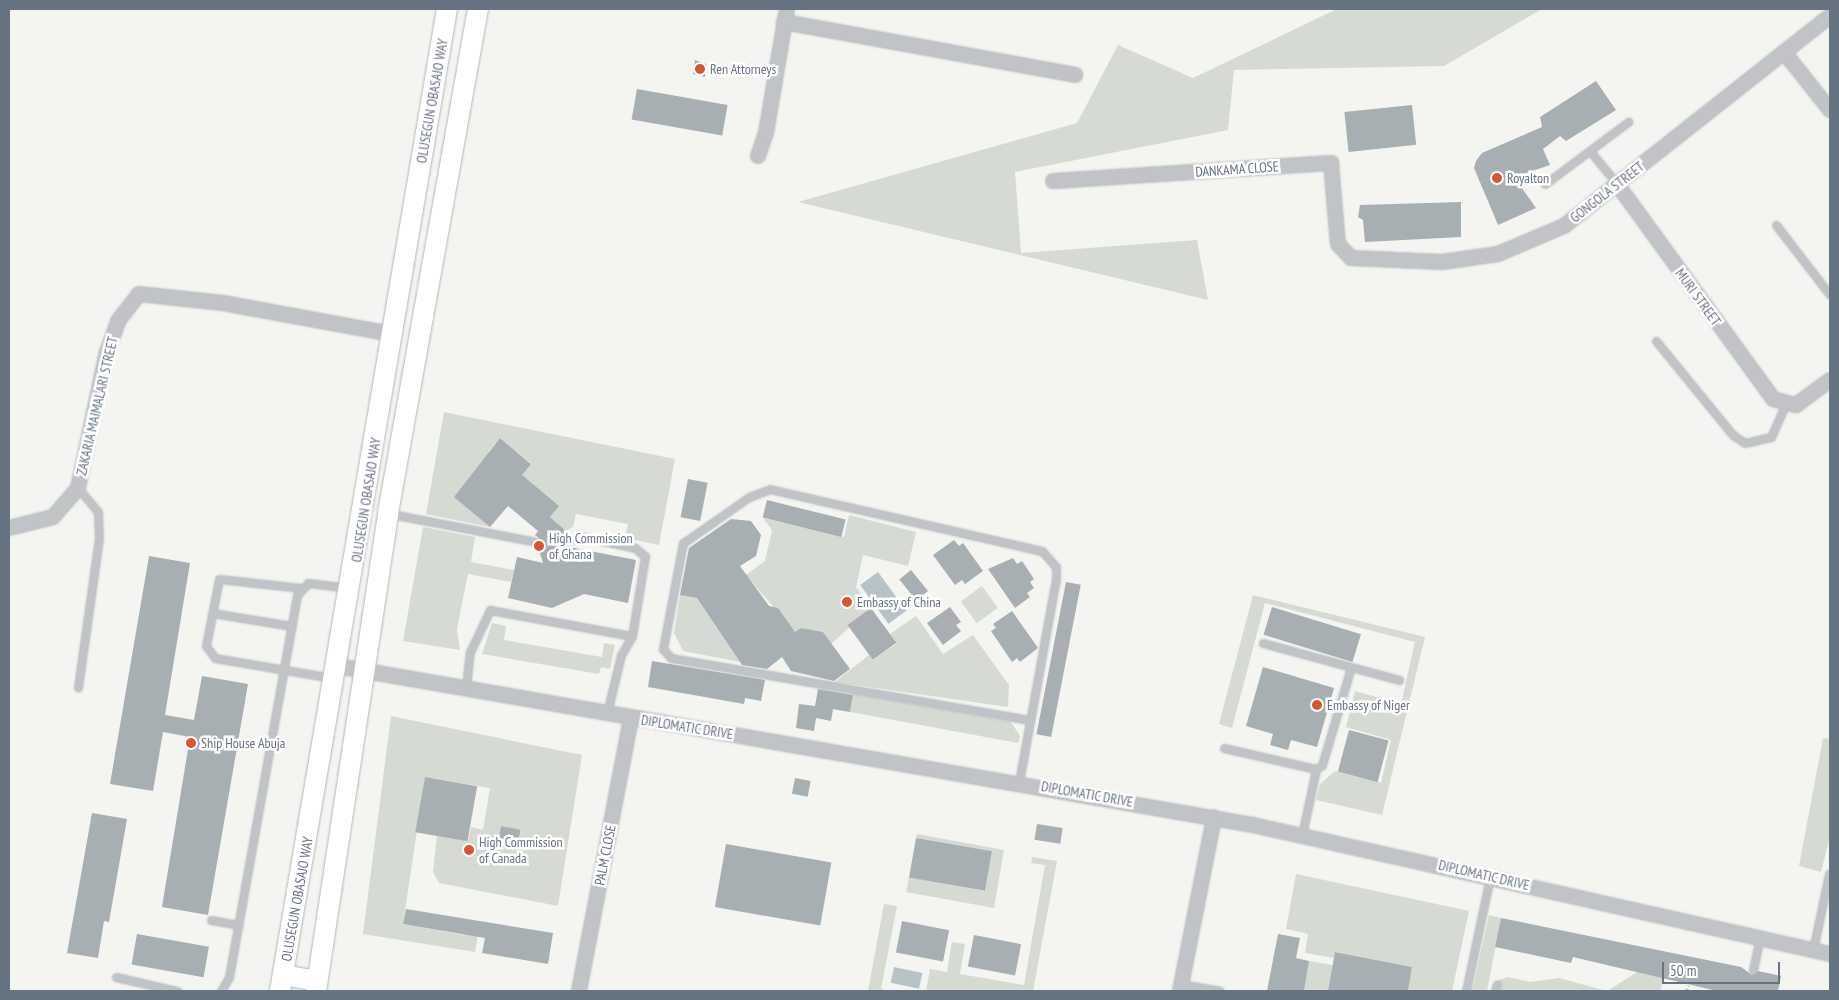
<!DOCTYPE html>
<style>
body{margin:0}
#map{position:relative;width:1839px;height:1000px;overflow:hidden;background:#f4f4f1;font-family:"PT Sans Narrow",sans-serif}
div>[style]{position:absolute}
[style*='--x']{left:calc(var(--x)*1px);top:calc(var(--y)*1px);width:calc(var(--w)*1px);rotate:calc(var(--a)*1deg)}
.green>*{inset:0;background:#d5dbd2;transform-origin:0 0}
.water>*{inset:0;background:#b7c3c7;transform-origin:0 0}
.building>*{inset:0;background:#a7afb3;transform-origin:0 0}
.path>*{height:2.5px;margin-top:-1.25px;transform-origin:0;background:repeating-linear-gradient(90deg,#babcbe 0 2.5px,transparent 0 5px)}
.roads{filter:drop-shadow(0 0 1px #b3b7bb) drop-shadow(0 0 1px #b3b7bb)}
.service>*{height:7px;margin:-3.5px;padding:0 3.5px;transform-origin:3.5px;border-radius:3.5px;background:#c0c4c7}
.minor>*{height:14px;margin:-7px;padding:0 7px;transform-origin:7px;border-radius:7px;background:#c0c4c7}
.secondary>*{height:20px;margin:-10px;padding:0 10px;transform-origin:10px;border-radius:10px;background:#fff}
.dots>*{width:14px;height:14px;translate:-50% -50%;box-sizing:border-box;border:2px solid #fff;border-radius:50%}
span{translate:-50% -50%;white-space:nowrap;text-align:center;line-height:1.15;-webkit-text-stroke:5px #fff;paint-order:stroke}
.poi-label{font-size:14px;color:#657480}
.left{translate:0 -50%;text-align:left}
.street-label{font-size:14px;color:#657480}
.frame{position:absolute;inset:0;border:10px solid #657480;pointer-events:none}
.scale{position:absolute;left:1662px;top:962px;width:118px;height:22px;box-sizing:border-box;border:2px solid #657480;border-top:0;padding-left:6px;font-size:15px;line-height:18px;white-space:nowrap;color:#657480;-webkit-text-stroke:4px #fff;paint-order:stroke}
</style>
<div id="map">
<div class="green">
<i style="clip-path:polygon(1337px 9px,1542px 9px,1444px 66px,1234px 70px,1228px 130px,1015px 172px,1021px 253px,1197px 240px,1208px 300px,798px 202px,1077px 123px,1118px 45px,1193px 78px)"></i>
<i style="clip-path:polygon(evenodd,444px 412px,675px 459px,659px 545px,625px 538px,628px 524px,576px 514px,573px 527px,566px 531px,550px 517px,558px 506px,455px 497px,490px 527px,426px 514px,444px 412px,500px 438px,531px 463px,519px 478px,488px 452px,500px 438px)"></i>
<i style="clip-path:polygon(849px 515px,916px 532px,908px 566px,863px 555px,856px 587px,871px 608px,831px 644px,823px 632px,801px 628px,795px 632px,746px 575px,765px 561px,772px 530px,763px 518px,844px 537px)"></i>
<i style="clip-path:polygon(423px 527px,475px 537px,471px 562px,514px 570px,511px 582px,468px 574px,457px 629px,460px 650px,403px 641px)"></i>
<i style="left:982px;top:586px;width:27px;height:26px;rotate:54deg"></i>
<i style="clip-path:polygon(680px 595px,697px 598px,740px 662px,683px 651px,674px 633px)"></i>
<i style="clip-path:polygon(1253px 595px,1425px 637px,1382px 815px,1316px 800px,1320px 784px,1335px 771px,1381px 783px,1391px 740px,1346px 727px,1355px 691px,1401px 704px,1415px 642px,1265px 603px,1232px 728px,1219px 724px)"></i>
<i style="clip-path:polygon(916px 616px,943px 654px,973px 635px,1009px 685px,1008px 707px,835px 682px,869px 655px,873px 660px,896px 644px,890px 634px)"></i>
<i style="clip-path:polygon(492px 623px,506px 626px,504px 640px,602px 657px,604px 643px,615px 645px,610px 669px,601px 667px,599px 674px,482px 654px)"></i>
<i style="clip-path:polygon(853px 694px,1011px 722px,1020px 736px,1018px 743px,850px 712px)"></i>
<i style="clip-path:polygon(evenodd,391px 716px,582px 755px,558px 906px,439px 883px,433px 872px,437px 836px,468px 841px,471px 827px,483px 830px,490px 788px,425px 777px,403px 924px,464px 935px,480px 922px,475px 952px,363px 934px,391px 716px,501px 826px,521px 830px,517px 849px,498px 846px,501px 826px)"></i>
<i style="clip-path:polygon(1823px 738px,1830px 739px,1830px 836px,1821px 872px,1799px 866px)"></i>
<i style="clip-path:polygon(917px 834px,1004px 850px,994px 908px,906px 892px,909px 877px,984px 891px,991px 852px,916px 838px)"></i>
<i style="clip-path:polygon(1032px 857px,1057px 861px,1033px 991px,926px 991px,930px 969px,947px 972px,952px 942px,965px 944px,960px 974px,1024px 985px,1045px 865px,1031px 863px)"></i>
<i style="clip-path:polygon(1296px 874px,1469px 911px,1452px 991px,1408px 991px,1412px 967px,1336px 952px,1334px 958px,1305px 953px,1308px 934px,1286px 929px)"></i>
<i style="clip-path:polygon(884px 904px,897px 906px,881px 989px,891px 991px,868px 991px)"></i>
<i style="clip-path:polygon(1489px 915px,1501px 918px,1487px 991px,1472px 991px)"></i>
<i style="clip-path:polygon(1309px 961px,1333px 965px,1328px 991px,1304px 991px)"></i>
<i style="clip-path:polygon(1639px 971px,1664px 977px,1660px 991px,1497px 991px,1499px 980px,1508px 977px,1530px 982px,1559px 978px,1607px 991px)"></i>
</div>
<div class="water">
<i style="left:878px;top:572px;width:48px;height:22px;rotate:54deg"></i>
<i style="left:894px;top:967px;width:29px;height:16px;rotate:12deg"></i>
</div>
<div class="building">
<i style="clip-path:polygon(695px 60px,706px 64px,705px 77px,693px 74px)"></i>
<i style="clip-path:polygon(1596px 81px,1616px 110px,1566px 141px,1560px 136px,1543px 149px,1550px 165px,1514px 177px,1536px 208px,1498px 225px,1474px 168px,1476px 161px,1482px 153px,1542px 127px,1540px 117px)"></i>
<i style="left:637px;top:89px;width:92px;height:31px;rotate:10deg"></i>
<i style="left:1412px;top:105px;width:40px;height:68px;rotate:84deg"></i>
<i style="clip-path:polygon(1461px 202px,1461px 237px,1365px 242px,1363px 220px,1358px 217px,1360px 205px)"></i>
<i style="clip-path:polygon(500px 438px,531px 464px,522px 475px,559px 506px,550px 517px,566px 531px,554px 543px,556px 550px,569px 547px,636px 560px,628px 603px,584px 594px,552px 608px,508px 598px,517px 557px,543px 563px,538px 547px,542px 541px,535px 535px,538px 531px,508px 506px,490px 527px,454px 497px)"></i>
<i style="left:688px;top:479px;width:20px;height:39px;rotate:11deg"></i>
<i style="left:767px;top:500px;width:81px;height:18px;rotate:14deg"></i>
<i style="clip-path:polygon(731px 519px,751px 521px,761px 535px,756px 556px,740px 566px,769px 606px,778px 608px,795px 632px,801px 628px,823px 632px,850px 669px,834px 681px,791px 671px,782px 657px,767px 669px,742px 665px,697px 598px,680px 595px,689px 548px)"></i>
<i style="clip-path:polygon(954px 540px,959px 546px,963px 543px,983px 571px,965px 584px,962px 580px,955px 585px,933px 555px)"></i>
<i style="clip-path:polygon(149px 556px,190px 563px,165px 715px,194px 720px,202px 676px,248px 684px,208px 915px,162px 907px,190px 737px,163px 732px,153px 791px,110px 784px)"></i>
<i style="clip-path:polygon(1013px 558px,1017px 564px,1022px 561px,1034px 579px,1030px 582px,1034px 588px,1027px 593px,1030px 597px,1015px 608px,988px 569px)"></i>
<i style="left:911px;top:570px;width:27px;height:15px;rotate:51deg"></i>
<i style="left:1066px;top:582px;width:15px;height:155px;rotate:11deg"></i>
<i style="clip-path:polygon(950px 607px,961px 622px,956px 625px,961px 631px,943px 645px,927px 623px)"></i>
<i style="left:1272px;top:607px;width:93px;height:29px;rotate:17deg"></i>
<i style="left:871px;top:608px;width:43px;height:29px;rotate:54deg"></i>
<i style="clip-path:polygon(1012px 611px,1038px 648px,1020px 662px,1017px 658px,1012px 662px,991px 631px,996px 628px,993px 624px)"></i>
<i style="clip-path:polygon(652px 661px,765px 680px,761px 701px,745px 698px,744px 704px,648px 687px)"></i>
<i style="clip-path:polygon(1263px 667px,1334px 688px,1317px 747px,1291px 740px,1288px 750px,1270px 745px,1273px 734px,1246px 726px)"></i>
<i style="clip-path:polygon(818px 689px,853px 695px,850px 712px,833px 709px,831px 721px,816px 718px,814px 731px,796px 728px,799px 704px,815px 706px)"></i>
<i style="left:1349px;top:730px;width:41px;height:43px;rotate:15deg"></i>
<i style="left:425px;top:777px;width:53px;height:56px;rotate:10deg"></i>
<i style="left:795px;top:778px;width:16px;height:16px;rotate:11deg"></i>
<i style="clip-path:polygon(92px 813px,127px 819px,109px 922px,104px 921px,98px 958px,67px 953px)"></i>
<i style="left:1037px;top:824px;width:26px;height:16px;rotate:9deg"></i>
<i style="left:501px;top:826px;width:20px;height:20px;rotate:11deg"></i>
<i style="left:916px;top:838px;width:77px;height:40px;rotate:10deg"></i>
<i style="left:726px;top:844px;width:107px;height:64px;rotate:10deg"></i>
<i style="clip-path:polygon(406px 909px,553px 933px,548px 964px,482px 953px,485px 938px,403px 924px)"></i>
<i style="clip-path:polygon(1501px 918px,1741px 967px,1752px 975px,1758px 971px,1781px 976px,1778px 991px,1717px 991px,1573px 957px,1571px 963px,1495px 947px)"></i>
<i style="left:902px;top:921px;width:48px;height:32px;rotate:11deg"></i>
<i style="left:137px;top:934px;width:73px;height:31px;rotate:10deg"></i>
<i style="clip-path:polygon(1278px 934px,1300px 938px,1296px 958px,1309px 961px,1304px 991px,1267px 991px)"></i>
<i style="left:974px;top:935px;width:48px;height:32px;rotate:11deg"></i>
<i style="clip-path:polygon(1335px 952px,1412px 967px,1408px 991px,1328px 991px)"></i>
</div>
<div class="path">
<i style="--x:1686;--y:991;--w:6;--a:-72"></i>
</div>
<div class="roads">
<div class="service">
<i style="--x:1590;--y:151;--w:43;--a:50.7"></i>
<i style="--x:1545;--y:184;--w:104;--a:-36.8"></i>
<i style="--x:1776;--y:225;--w:88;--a:52.4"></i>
<i style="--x:1656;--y:341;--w:122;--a:50.7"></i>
<i style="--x:1733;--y:435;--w:14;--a:34"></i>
<i style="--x:1745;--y:443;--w:27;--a:-13"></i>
<i style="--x:1771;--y:437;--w:35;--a:-66"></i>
<i style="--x:78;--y:488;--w:31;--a:50"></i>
<i style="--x:98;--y:512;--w:26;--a:88"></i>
<i style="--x:99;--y:538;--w:151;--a:98"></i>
<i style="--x:391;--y:514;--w:149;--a:10.9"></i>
<i style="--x:559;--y:546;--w:23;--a:-25"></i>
<i style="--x:580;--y:536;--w:56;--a:12.3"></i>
<i style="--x:635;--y:548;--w:13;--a:39"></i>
<i style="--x:645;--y:556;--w:81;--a:99.2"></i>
<i style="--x:632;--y:636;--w:22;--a:120"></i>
<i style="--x:621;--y:655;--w:60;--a:103.6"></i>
<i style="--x:301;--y:588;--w:82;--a:-173.7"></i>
<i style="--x:219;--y:579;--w:68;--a:101"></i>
<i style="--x:206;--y:646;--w:15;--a:53"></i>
<i style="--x:215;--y:658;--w:119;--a:9.7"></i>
<i style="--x:212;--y:613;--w:81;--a:9.2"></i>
<i style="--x:1263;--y:643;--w:141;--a:15.2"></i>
<i style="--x:466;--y:688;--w:36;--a:-84"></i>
<i style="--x:470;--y:652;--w:47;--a:-64.5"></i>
<i style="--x:490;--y:610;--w:144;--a:10.4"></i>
<i style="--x:1224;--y:748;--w:94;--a:12.9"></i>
<i style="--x:1316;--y:769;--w:7;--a:-34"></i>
<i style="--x:1322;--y:765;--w:102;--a:-73.5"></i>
<i style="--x:1019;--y:782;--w:206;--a:-79.7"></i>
<i style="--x:1056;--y:579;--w:12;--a:-90"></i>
<i style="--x:1056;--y:567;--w:21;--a:-131"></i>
<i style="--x:1042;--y:551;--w:279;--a:-167.2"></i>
<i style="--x:770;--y:489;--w:22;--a:159"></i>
<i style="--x:749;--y:497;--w:80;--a:145.1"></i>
<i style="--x:683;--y:543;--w:108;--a:100.7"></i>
<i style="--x:663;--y:649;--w:12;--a:48"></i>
<i style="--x:671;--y:658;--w:364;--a:9.8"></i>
<i style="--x:1302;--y:835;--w:67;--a:-78"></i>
<i style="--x:211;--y:920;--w:28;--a:10"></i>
<i style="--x:1813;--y:950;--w:78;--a:-78.1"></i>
<i style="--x:1753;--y:970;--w:33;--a:-78"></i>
<i style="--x:116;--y:977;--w:63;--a:12.9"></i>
<i style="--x:1181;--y:984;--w:39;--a:10"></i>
<i style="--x:221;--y:991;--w:16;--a:-60"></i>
<i style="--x:229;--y:977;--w:388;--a:-79.9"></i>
<i style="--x:297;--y:595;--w:16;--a:-47"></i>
<i style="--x:308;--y:583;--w:38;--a:7"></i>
<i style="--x:1466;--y:991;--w:116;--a:-78.1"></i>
<i style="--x:1495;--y:991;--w:7;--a:-74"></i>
</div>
<div class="minor">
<i style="--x:784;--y:22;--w:296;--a:10.3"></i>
<i style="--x:1784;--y:52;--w:74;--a:51.6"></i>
<i style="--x:758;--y:156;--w:24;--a:-71"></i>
<i style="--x:766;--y:133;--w:126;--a:-80.4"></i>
<i style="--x:1053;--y:181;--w:279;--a:-3.7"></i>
<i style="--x:1331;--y:163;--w:81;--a:85.1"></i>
<i style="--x:1338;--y:244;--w:19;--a:47"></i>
<i style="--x:1351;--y:258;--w:91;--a:2.5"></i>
<i style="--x:1442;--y:262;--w:57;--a:-8.1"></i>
<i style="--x:1498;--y:254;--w:72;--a:-23"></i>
<i style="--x:1564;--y:226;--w:339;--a:-38.3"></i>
<i style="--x:1617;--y:184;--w:266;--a:54"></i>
<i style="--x:1773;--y:399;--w:24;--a:15"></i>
<i style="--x:1796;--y:405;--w:42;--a:-36.3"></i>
<i style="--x:9;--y:528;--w:45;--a:-14"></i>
<i style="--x:53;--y:517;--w:38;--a:-49"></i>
<i style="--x:78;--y:488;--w:139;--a:-78"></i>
<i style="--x:107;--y:352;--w:33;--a:-70"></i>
<i style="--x:118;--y:321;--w:34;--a:-52"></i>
<i style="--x:139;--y:294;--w:84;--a:6.1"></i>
<i style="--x:223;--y:303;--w:172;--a:10.4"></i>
<i style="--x:337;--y:666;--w:930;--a:9.85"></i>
<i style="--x:1253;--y:825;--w:591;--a:12.6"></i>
<i style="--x:579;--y:991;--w:278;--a:-79.2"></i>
<i style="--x:1180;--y:991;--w:177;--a:-78.9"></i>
</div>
<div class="secondary">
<i style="--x:283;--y:975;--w:35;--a:10"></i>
<i style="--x:280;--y:991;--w:996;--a:-80.35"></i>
<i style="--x:316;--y:991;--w:483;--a:-81.4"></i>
<i style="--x:388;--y:513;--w:512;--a:-79.88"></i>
</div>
</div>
<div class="dots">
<i style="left:700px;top:69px;background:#d9552c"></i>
<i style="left:1497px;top:178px;background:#d9552c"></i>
<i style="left:539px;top:546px;background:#d9552c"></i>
<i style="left:847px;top:602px;background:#d9552c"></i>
<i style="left:1317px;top:705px;background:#d9552c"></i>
<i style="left:191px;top:743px;background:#d9552c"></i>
<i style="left:469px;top:850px;background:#d9552c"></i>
</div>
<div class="poi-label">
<span class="left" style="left:710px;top:69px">Ren Attorneys</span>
<span class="left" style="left:1507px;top:178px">Royalton</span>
<span class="left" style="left:549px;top:546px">High Commission<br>of Ghana</span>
<span class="left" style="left:857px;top:602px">Embassy of China</span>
<span class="left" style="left:1327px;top:705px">Embassy of Niger</span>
<span class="left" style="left:201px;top:743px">Ship House Abuja</span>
<span class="left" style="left:479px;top:850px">High Commission<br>of Canada</span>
</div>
<div class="street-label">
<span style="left:432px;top:101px;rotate:-80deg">OLUSEGUN OBASAJO WAY</span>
<span style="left:1237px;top:169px;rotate:-4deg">DANKAMA CLOSE</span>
<span style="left:1607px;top:192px;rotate:-38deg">GONGOLA STREET</span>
<span style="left:1698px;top:297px;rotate:54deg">MURI STREET</span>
<span style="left:97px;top:406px;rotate:-77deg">ZAKARIA MAIMALARI STREET</span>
<span style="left:366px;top:500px;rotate:-81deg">OLUSEGUN OBASAJO WAY</span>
<span style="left:687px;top:727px;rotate:9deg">DIPLOMATIC DRIVE</span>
<span style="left:1087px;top:794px;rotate:10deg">DIPLOMATIC DRIVE</span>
<span style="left:605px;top:855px;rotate:-79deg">PALM CLOSE</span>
<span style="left:1484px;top:875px;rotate:13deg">DIPLOMATIC DRIVE</span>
<span style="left:297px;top:899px;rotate:-80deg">OLUSEGUN OBASAJO WAY</span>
</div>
<div class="frame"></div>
<div class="scale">50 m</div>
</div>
